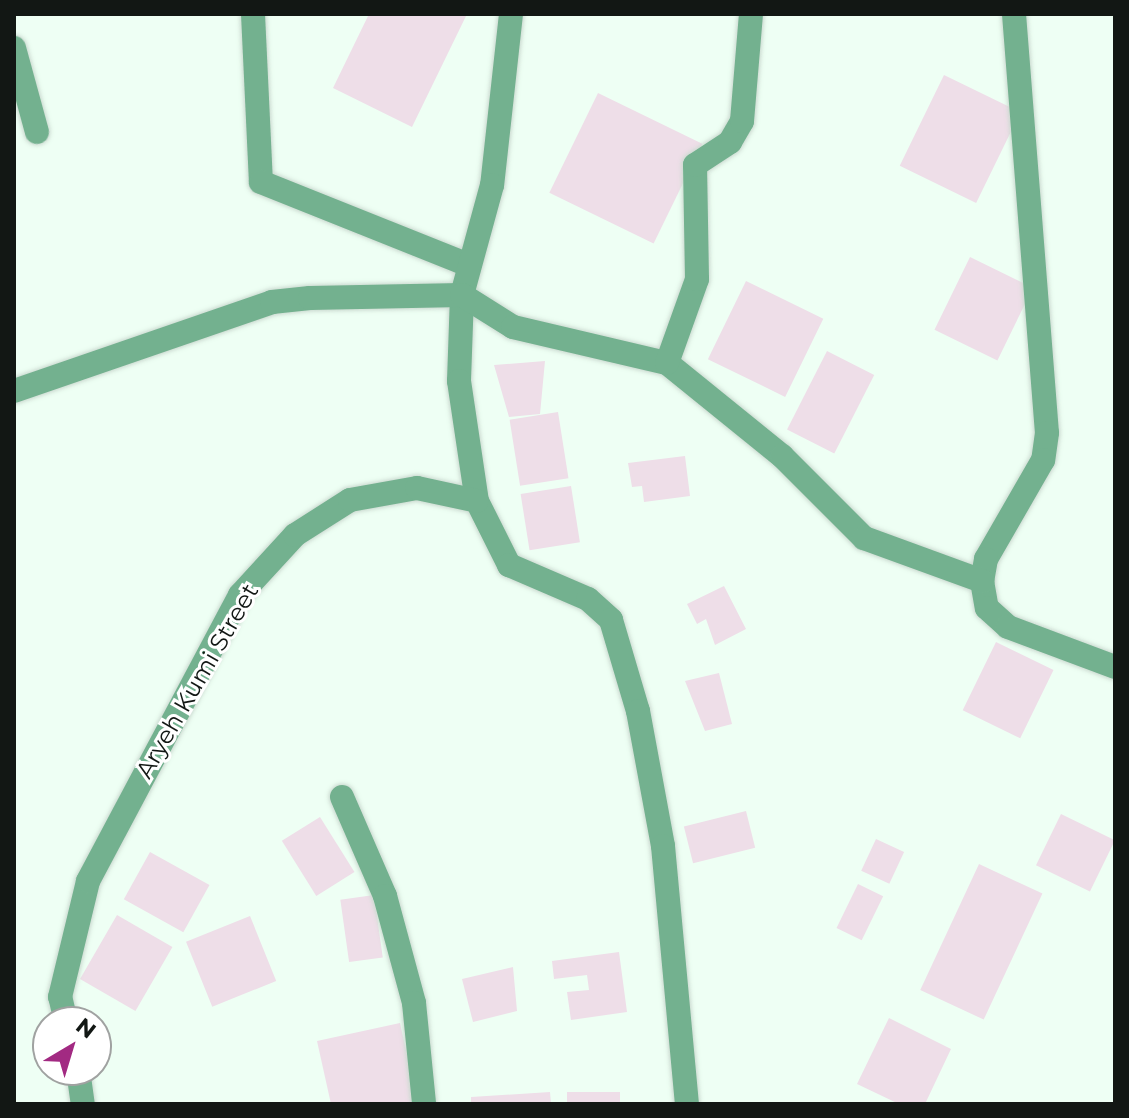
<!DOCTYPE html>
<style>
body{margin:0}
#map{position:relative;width:1129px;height:1118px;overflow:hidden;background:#eefff4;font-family:Montserrat,sans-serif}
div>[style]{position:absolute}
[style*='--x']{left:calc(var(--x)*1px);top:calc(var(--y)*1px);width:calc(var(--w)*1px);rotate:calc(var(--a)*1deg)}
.building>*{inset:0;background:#eedee8;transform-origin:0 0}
.roads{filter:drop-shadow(0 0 2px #cbdad0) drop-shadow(0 0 2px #cbdad0)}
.minor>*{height:24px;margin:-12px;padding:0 12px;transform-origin:12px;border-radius:12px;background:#73b18f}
span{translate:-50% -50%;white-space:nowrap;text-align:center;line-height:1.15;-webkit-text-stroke:6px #fff;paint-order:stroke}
.street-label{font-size:24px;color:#121714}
.frame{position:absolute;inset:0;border:16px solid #121714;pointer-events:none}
.north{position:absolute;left:32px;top:1006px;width:80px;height:80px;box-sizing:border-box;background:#fff;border:2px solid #a0a2a1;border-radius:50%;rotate:38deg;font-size:22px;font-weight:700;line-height:32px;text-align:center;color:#121714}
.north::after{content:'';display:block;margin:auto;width:28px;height:36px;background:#a22a82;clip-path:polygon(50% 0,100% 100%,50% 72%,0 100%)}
</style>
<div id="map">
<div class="building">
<i style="clip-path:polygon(369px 14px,467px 14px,412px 127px,333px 88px)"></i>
<i style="left:944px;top:75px;width:85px;height:101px;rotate:26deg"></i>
<i style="left:598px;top:93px;width:116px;height:111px;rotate:26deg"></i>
<i style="left:970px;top:257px;width:70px;height:81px;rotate:26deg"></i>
<i style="left:746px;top:281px;width:86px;height:87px;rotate:26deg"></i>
<i style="left:827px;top:351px;width:53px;height:88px;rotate:27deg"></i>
<i style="clip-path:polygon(545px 361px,540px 414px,509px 417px,494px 365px)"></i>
<i style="left:558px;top:412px;width:67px;height:49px;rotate:81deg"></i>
<i style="clip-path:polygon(685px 456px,690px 496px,644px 502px,642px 486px,632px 487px,628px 463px)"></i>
<i style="left:571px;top:486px;width:57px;height:51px;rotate:81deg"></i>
<i style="clip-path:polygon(724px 586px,746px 629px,715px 645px,706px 619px,697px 624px,687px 604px)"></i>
<i style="left:996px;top:642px;width:64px;height:76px;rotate:26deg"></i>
<i style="clip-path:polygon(719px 673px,732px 724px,705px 731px,685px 681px)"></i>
<i style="left:746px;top:811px;width:38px;height:64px;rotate:76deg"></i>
<i style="left:1061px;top:814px;width:60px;height:57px;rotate:26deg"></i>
<i style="left:320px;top:817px;width:65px;height:45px;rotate:58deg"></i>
<i style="left:876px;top:839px;width:31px;height:35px;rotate:25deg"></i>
<i style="left:150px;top:852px;width:68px;height:54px;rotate:29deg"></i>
<i style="left:979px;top:864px;width:70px;height:139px;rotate:25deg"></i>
<i style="left:858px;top:884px;width:28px;height:49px;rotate:26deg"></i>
<i style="left:374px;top:895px;width:63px;height:34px;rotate:82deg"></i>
<i style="left:117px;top:915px;width:64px;height:74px;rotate:30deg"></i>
<i style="left:250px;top:916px;width:70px;height:69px;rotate:68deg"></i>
<i style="clip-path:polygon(619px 952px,627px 1012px,571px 1020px,567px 992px,589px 990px,587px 975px,554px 979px,552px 961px)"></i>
<i style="clip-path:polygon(513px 967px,517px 1011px,473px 1022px,462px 979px)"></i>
<i style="clip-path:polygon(889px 1018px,951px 1049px,925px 1104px,899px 1104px,857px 1084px)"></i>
<i style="clip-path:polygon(400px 1023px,418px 1104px,331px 1104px,317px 1041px)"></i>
<i style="clip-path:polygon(550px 1092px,551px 1104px,471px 1104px,471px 1097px)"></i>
<i style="left:567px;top:1092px;width:53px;height:12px"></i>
</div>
<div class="roads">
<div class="minor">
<i style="--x:253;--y:14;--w:168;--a:87.3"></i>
<i style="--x:261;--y:182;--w:224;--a:21.8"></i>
<i style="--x:511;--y:14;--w:172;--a:96.3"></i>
<i style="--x:492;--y:185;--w:114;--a:105.3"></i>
<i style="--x:462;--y:295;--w:86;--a:92"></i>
<i style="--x:459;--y:381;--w:121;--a:81.5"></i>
<i style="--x:477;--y:501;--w:72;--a:63.4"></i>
<i style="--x:509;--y:565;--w:86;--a:23.3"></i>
<i style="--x:588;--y:599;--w:31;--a:42"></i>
<i style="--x:611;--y:620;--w:95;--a:73.5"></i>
<i style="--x:638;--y:711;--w:137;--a:79.5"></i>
<i style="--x:663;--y:846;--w:259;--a:84.7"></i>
<i style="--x:1014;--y:14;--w:420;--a:85.5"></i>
<i style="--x:1047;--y:433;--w:27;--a:98"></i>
<i style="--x:1043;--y:460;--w:114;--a:119.9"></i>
<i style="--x:986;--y:559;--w:22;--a:100"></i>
<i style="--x:982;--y:581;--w:27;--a:80"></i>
<i style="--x:987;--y:608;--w:28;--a:42"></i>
<i style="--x:1008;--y:627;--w:114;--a:20.5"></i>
<i style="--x:14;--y:48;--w:87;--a:74.7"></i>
<i style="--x:667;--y:363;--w:148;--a:39"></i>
<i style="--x:782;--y:456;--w:116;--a:45"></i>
<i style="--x:864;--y:538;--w:126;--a:20"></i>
<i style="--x:14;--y:391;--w:273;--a:-19"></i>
<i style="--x:272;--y:302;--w:38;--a:-6"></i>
<i style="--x:310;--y:298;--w:152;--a:-1.1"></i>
<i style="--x:462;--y:295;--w:60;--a:32.1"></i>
<i style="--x:513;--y:327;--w:158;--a:13.2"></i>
<i style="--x:667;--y:363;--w:89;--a:-70.3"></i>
<i style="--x:697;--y:279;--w:114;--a:-91"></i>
<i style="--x:695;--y:165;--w:42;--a:-33.3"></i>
<i style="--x:730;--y:142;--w:24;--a:-60"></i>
<i style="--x:742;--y:121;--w:107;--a:-85.2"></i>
<i style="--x:342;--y:797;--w:108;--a:66.5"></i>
<i style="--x:385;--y:896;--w:111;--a:74.8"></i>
<i style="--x:414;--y:1003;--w:101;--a:84.3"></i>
<i style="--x:66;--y:1022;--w:26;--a:-103"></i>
<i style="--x:60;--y:997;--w:119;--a:-76.4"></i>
<i style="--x:88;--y:881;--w:324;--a:-62"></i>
<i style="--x:240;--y:595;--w:81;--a:-47.5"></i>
<i style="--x:295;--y:535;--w:65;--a:-32.5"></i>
<i style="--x:350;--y:500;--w:68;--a:-10.2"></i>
<i style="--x:417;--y:488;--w:61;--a:12.2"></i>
<i style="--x:78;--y:1070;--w:34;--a:82"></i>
</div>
</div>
<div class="street-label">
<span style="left:197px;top:681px;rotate:-60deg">Aryeh Kumi Street</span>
</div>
<div class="frame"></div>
<div class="north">N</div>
</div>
